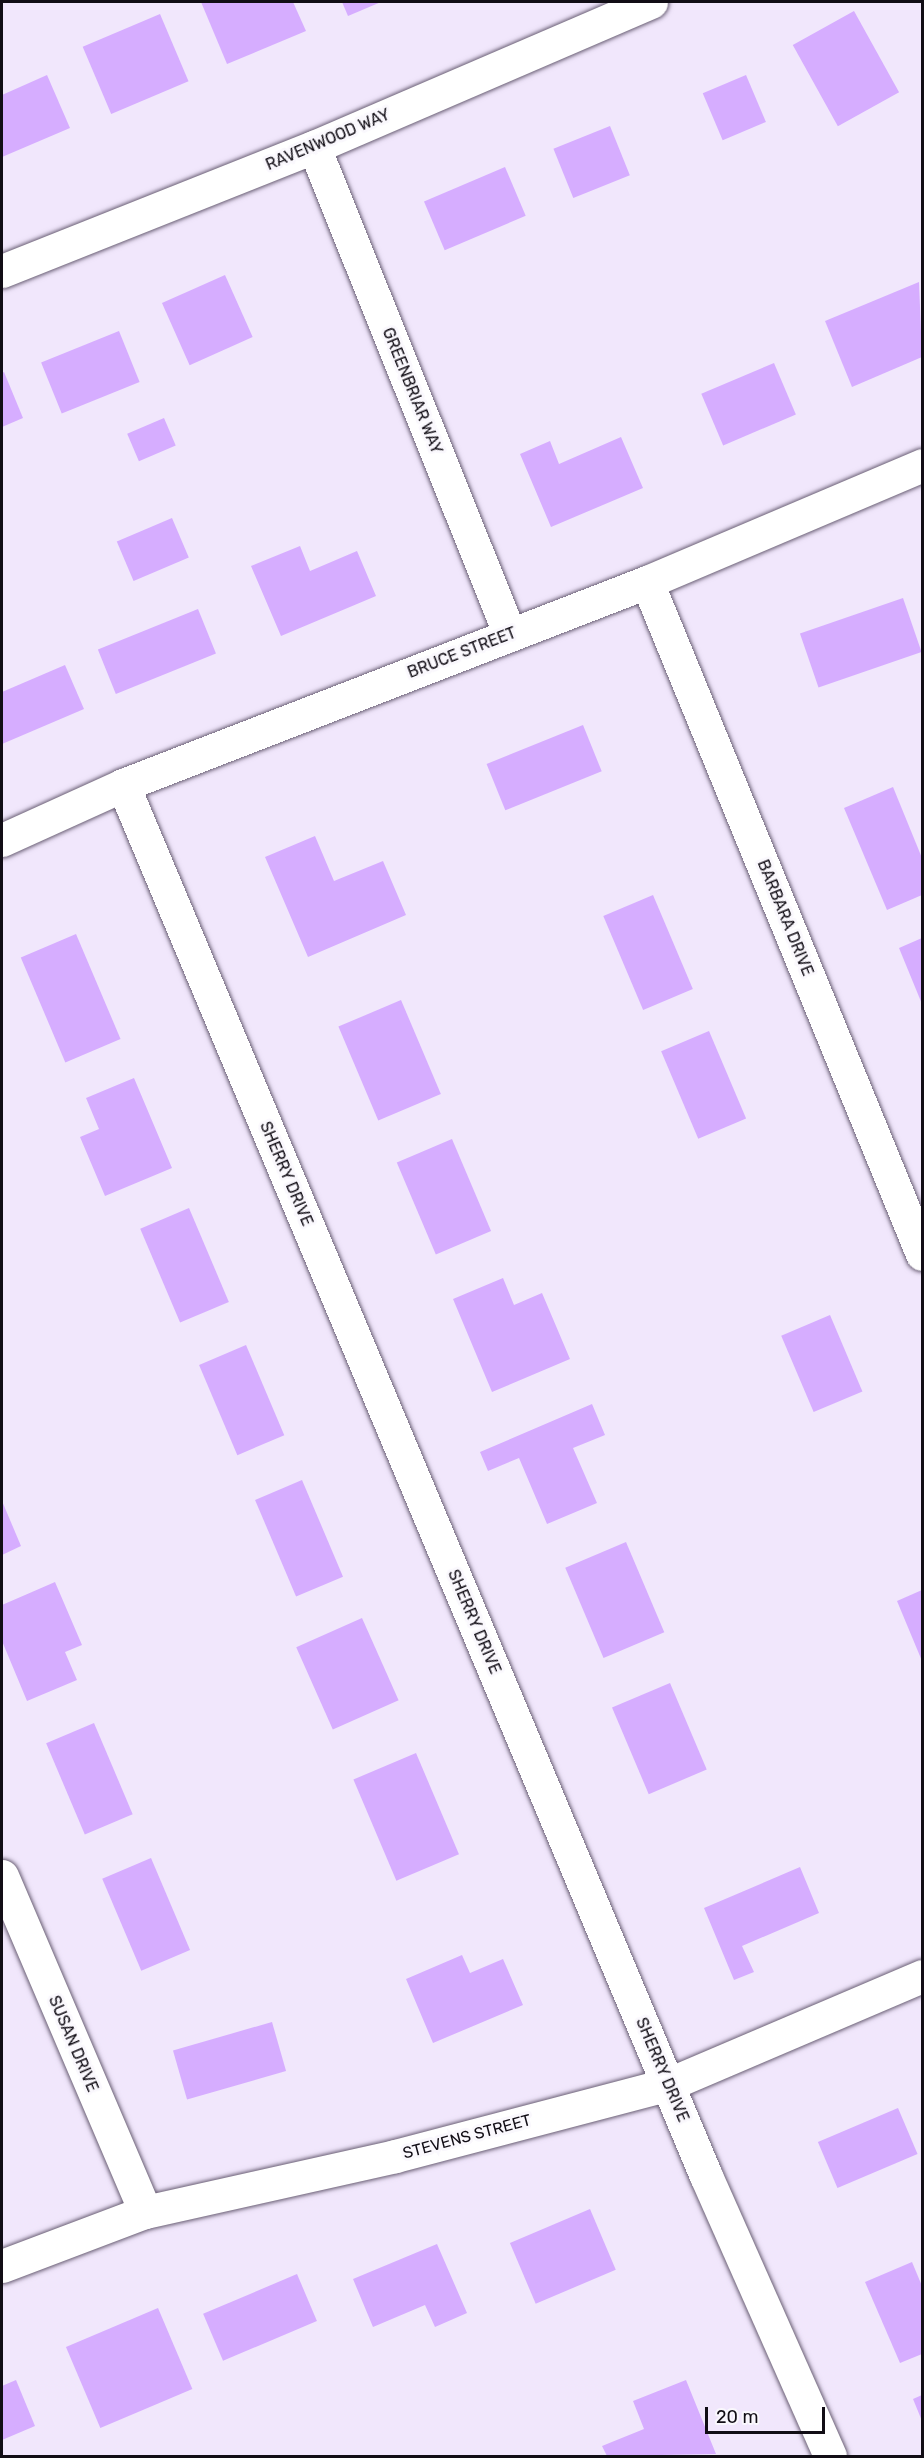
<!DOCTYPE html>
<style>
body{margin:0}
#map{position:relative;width:924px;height:2458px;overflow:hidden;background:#f1e7fc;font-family:Rubik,sans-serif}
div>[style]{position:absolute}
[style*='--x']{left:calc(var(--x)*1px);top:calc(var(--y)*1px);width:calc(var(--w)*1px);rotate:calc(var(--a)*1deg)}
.building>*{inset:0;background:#d6adff;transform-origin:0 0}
.roads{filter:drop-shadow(0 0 2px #6a5f75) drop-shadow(0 0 2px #6a5f75)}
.minor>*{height:33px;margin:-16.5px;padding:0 16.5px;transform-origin:16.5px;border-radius:16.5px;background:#fff}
span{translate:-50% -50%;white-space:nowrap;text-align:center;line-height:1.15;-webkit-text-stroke:6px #faf8fd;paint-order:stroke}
.street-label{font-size:16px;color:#110d15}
.frame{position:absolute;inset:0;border:3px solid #110d15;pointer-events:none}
.scale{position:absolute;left:705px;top:2407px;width:120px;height:27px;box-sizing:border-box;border:3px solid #110d15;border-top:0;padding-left:8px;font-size:18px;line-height:21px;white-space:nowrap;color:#110d15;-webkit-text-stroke:4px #faf8fd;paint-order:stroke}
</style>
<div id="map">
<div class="building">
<i style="clip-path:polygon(201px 2px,293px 2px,306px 31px,227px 64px)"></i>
<i style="clip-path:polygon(342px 2px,381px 2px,348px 16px)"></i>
<i style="left:854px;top:11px;width:93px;height:70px;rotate:61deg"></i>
<i style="left:160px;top:14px;width:73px;height:84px;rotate:67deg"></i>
<i style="clip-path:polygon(47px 75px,70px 128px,2px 157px,2px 95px)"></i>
<i style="left:746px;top:75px;width:51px;height:47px;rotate:67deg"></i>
<i style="left:610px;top:126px;width:53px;height:61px;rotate:68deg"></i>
<i style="left:505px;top:167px;width:53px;height:88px;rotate:67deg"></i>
<i style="left:225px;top:275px;width:68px;height:69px;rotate:66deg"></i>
<i style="clip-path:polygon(919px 282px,922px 357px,852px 387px,825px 321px)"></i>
<i style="left:119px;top:331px;width:55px;height:84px;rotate:68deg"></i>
<i style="left:774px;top:363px;width:56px;height:79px;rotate:67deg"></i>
<i style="clip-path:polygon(4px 372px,23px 418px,2px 427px,2px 373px)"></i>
<i style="left:164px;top:418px;width:30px;height:40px;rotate:67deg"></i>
<i style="clip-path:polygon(621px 437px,643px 488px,551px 527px,520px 454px,550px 441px,559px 464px)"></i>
<i style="left:172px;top:518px;width:43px;height:60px;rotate:67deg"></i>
<i style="clip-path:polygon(300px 546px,310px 571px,357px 551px,376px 596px,281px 636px,251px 566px)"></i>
<i style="left:903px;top:598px;width:57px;height:109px;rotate:71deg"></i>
<i style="left:198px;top:609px;width:48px;height:108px;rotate:68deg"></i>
<i style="clip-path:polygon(65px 665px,84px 709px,2px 744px,2px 692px)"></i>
<i style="left:583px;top:725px;width:50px;height:104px;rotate:68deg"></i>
<i style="clip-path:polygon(893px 787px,922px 858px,922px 895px,887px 910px,844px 808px)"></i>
<i style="clip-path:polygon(315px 836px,334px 881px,383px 861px,406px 915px,308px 957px,265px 857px)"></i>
<i style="left:653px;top:895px;width:102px;height:54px;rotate:67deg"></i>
<i style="left:76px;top:934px;width:114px;height:60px;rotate:67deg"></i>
<i style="clip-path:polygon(922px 938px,922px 1004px,899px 948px)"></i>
<i style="left:401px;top:1000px;width:102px;height:68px;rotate:67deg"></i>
<i style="left:709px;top:1031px;width:95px;height:52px;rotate:67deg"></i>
<i style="clip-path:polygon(134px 1078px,172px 1168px,105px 1196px,80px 1137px,99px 1129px,86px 1098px)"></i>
<i style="left:452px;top:1139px;width:100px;height:60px;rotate:67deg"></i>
<i style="left:189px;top:1208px;width:102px;height:53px;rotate:67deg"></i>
<i style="clip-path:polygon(503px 1278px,514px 1305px,542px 1293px,570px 1359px,492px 1392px,453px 1299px)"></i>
<i style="left:830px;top:1315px;width:83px;height:53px;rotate:67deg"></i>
<i style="left:246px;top:1345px;width:98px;height:51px;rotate:67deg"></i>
<i style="clip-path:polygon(592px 1404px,605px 1435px,573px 1448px,597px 1503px,547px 1524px,519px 1458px,488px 1471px,480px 1452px)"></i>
<i style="left:302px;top:1480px;width:105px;height:51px;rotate:67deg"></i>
<i style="clip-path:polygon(2px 1501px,21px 1546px,2px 1555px)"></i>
<i style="left:626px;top:1542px;width:98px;height:66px;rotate:67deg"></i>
<i style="clip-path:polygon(55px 1582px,82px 1645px,65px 1652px,77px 1680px,27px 1701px,2px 1641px,2px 1605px)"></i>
<i style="clip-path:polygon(922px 1590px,922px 1661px,897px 1601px)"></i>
<i style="left:362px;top:1618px;width:90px;height:72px;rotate:66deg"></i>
<i style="left:670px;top:1683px;width:94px;height:63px;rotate:67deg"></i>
<i style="left:94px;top:1723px;width:99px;height:52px;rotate:67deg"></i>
<i style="left:416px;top:1753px;width:110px;height:68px;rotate:67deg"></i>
<i style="left:151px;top:1858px;width:100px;height:53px;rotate:67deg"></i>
<i style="clip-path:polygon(800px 1867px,819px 1913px,742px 1946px,754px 1972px,734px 1980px,704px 1908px)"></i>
<i style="clip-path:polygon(462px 1955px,470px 1973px,503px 1959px,523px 2005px,433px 2043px,406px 1979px)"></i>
<i style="left:272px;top:2022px;width:51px;height:103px;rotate:74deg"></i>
<i style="left:898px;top:2108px;width:50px;height:87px;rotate:67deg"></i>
<i style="left:590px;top:2209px;width:66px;height:87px;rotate:67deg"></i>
<i style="clip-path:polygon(437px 2244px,467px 2313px,435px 2327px,425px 2305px,373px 2327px,353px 2279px)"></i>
<i style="clip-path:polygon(912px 2262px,922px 2286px,922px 2354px,900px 2363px,865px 2282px)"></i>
<i style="left:297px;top:2274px;width:51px;height:102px;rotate:67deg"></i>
<i style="left:158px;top:2308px;width:88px;height:100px;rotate:67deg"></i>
<i style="clip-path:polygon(16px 2380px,35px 2426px,2px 2440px,2px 2386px)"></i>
<i style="clip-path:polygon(686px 2380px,716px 2454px,607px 2456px,602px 2446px,644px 2429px,633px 2401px)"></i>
<i style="clip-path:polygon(922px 2395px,922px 2421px,913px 2399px)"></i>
</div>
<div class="roads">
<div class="minor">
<i style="--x:314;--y:147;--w:526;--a:68.12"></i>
<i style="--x:2;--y:271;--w:336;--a:-21.7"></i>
<i style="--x:314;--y:147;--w:367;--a:-23.3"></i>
<i style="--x:647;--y:582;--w:726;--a:67.74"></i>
<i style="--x:123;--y:785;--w:1508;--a:67.26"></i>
<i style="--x:706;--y:2176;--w:306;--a:66.1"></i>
<i style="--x:2;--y:840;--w:133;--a:-24.4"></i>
<i style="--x:123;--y:785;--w:562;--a:-21.18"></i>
<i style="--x:647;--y:582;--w:299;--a:-23"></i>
<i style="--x:2;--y:1876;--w:365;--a:66.9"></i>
<i style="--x:2;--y:2266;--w:153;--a:-20.7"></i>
<i style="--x:145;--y:2212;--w:256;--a:-12.6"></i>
<i style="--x:395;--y:2156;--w:283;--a:-14.7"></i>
<i style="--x:669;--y:2084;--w:275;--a:-23.1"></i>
</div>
</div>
<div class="street-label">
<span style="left:328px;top:140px;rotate:-23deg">RAVENWOOD WAY</span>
<span style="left:412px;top:391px;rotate:68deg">GREENBRIAR WAY</span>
<span style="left:462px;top:653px;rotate:-21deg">BRUCE STREET</span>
<span style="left:785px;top:918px;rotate:68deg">BARBARA DRIVE</span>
<span style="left:286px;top:1174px;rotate:67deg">SHERRY DRIVE</span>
<span style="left:474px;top:1622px;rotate:67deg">SHERRY DRIVE</span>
<span style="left:73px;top:2044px;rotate:67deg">SUSAN DRIVE</span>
<span style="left:662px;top:2070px;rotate:67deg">SHERRY DRIVE</span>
<span style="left:467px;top:2137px;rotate:-15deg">STEVENS STREET</span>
</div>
<div class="frame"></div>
<div class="scale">20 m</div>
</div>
